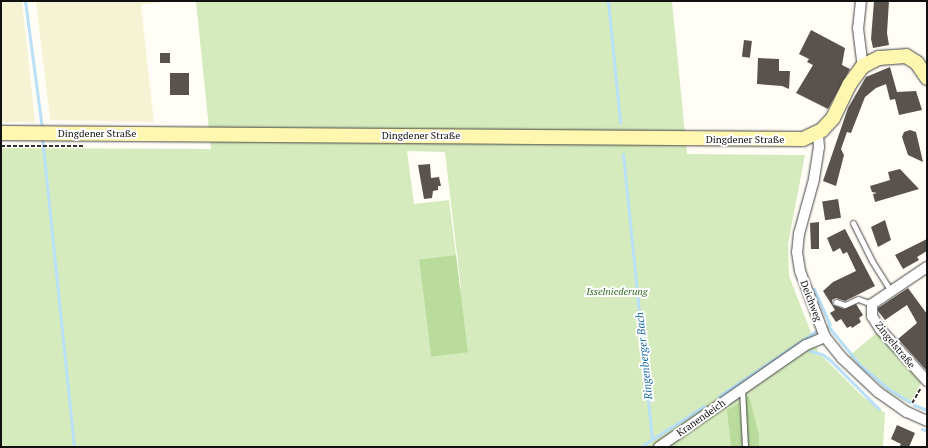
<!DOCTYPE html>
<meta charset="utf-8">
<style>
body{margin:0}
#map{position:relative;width:928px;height:448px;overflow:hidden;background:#fffdf5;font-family:"PT Serif",serif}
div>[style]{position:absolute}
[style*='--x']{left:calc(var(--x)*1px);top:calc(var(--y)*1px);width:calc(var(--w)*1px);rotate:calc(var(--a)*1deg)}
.farmland>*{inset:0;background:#f6f3d4}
.green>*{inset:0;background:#d5ebbd}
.forest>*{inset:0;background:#b9dc9c;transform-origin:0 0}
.stream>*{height:3px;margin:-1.5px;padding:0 1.5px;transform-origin:1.5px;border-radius:1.5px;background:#b9e0f7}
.building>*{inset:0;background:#5a524d;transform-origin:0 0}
.path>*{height:1.5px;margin-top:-0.75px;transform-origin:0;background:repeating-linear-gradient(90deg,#333 0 4px,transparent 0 6px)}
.roads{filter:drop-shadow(0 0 1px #444) drop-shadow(0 0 1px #444)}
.lane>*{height:5px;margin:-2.5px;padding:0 2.5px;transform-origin:2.5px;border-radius:2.5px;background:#fff}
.street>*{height:10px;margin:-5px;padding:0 5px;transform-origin:5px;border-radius:5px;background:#fff}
.secondary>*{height:14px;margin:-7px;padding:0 7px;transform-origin:7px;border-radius:7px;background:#fff6b0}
span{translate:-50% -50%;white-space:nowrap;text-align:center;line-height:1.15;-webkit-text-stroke:4px #fff;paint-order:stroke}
.street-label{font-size:10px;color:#111}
.park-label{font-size:10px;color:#2f6b1f;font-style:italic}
.water-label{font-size:11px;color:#1768a6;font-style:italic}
.frame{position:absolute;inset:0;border:2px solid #111;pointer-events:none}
</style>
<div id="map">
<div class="farmland">
<i style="clip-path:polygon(1px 1px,22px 1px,35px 122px,1px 122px)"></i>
<i style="clip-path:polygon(36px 1px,170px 1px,141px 5px,154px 122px,50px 120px)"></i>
</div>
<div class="green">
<i style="clip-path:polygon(evenodd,196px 1px,672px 1px,687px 154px,805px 155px,788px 244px,789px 276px,819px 353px,861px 395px,885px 413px,883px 447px,1px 447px,1px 148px,211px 149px,196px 1px,407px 151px,445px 152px,461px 289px,425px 293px,421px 260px,456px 255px,449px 200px,414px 204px,407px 151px)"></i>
<i style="clip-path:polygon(879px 331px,921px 383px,909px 404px,887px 391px,849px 356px)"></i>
</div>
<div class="forest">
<i style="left:456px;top:255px;width:98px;height:37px;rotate:83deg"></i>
<i style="clip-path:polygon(749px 396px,759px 435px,759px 447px,747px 447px,743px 400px)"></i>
<i style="clip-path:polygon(739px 403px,743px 447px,731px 447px,727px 410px)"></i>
</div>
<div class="stream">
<i style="--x:25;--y:1;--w:129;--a:82.4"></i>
<i style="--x:608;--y:1;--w:122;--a:84.3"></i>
<i style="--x:42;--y:137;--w:312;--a:84.1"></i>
<i style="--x:623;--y:154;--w:285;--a:84.2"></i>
<i style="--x:814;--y:289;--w:39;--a:66"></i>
<i style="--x:828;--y:326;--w:50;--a:50.6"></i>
<i style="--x:860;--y:365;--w:35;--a:40"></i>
<i style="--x:887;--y:388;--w:27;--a:31"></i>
<i style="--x:810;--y:351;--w:12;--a:14"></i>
<i style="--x:822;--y:354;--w:10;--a:37"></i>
<i style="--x:830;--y:360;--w:69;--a:45"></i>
<i style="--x:719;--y:396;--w:117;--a:-33.8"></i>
<i style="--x:914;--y:405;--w:14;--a:21"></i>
<i style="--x:922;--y:429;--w:5;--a:22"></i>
<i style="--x:640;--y:447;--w:76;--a:-32.6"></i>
</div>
<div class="building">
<i style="clip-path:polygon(874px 1px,889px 1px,887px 33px,889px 45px,873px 48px,871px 39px)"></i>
<i style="clip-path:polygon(811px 30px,845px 48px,842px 65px,850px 69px,828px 109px,796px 93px,813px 65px,807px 62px,809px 59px,799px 54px)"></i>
<i style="left:744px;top:40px;width:8px;height:17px;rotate:7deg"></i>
<i style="left:160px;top:53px;width:10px;height:10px"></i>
<i style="clip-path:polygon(758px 58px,779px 59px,779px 71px,790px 71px,789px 89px,782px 86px,757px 84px)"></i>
<i style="clip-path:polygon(890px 67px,897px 92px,916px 91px,922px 110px,899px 115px,895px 99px,890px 100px,886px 84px,876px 88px,865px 97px,851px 133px,847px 132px,841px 149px,844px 155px,836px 186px,823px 181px,848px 108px,866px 77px)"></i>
<i style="left:189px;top:73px;width:22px;height:19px;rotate:90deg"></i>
<i style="clip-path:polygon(910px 130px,916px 132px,923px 162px,908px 155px,902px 137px,904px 132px)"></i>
<i style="clip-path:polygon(430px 164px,431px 178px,439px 177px,441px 186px,438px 186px,438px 190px,433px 191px,432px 198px,424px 199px,418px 165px)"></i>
<i style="clip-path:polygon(900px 169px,919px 189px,875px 202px,873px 194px,877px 193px,872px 192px,870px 186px,890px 180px,888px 172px)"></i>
<i style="left:838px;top:199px;width:19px;height:16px;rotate:81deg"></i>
<i style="clip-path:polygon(885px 220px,891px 240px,878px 247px,871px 227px)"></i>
<i style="clip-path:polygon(819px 222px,819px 249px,811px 249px,810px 223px)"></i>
<i style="clip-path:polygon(845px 229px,875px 286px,845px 301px,836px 298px,832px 300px,833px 305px,844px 309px,856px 304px,863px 315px,859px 318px,861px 322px,852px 328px,851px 326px,847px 328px,841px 319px,836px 322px,830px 313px,835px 310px,823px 291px,833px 282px,856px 271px,847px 252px,843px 254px,840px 248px,833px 252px,827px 238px)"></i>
<i style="clip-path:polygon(927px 239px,927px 251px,917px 257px,919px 260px,903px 269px,895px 255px)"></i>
<i style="clip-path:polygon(908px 288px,927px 314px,927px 371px,898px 339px,917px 323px,907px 305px,885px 320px,878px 311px,878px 308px)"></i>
<i style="clip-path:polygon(897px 425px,915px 433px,909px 447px,899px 447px,901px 444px,891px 439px)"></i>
</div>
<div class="path">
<i style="--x:1;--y:146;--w:84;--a:0"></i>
<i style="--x:912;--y:403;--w:16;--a:-60"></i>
</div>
<div class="roads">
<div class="lane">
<i style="--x:853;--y:223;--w:42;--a:63.4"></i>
<i style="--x:872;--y:261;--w:36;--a:58"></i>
<i style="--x:836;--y:302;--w:9;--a:18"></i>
<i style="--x:845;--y:305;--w:14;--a:-25"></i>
<i style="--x:858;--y:299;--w:15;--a:20"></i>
<i style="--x:742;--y:389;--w:58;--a:87"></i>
</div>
<div class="street">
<i style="--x:861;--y:1;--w:27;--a:96"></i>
<i style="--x:858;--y:28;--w:38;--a:83"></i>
<i style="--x:818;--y:134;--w:13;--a:86"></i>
<i style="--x:819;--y:147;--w:36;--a:99"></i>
<i style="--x:813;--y:183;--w:53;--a:105.4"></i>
<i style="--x:799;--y:234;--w:18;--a:96"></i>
<i style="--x:797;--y:252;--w:19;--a:81"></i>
<i style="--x:800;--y:271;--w:71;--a:69.3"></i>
<i style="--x:825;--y:337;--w:27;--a:51"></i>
<i style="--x:842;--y:358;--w:50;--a:43.4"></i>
<i style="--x:878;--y:392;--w:35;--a:35"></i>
<i style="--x:907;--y:412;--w:22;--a:24"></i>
<i style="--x:927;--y:267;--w:66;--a:146.1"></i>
<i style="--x:872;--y:304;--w:12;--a:90"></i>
<i style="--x:872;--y:316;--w:15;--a:58"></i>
<i style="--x:880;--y:329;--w:70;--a:47.9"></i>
<i style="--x:659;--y:447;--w:179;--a:-34.8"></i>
<i style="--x:806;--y:345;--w:21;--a:-23"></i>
</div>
<div class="secondary">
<i style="--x:1;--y:133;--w:802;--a:0.43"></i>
<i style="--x:803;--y:139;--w:21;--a:-25"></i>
<i style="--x:822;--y:130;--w:16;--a:-47"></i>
<i style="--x:833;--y:118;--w:37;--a:-64"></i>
<i style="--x:849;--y:85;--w:24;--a:-54"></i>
<i style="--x:863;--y:66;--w:18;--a:-27"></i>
<i style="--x:879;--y:58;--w:27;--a:-4"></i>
<i style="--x:906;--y:56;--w:13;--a:32"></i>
<i style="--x:917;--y:63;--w:18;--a:56"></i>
</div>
</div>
<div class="street-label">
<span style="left:97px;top:134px">Dingdener Straße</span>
<span style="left:421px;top:136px">Dingdener Straße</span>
<span style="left:745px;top:140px">Dingdener Straße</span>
<span style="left:811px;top:301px;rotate:69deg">Deichweg</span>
<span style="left:895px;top:345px;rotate:51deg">Zingelstraße</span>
<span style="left:701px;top:418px;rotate:-35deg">Kranendeich</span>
</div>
<div class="park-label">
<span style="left:617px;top:292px">Isselniederung</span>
</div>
<div class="water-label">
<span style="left:644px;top:356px;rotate:-96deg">Ringenberger Bach</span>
</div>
<div class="frame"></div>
</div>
